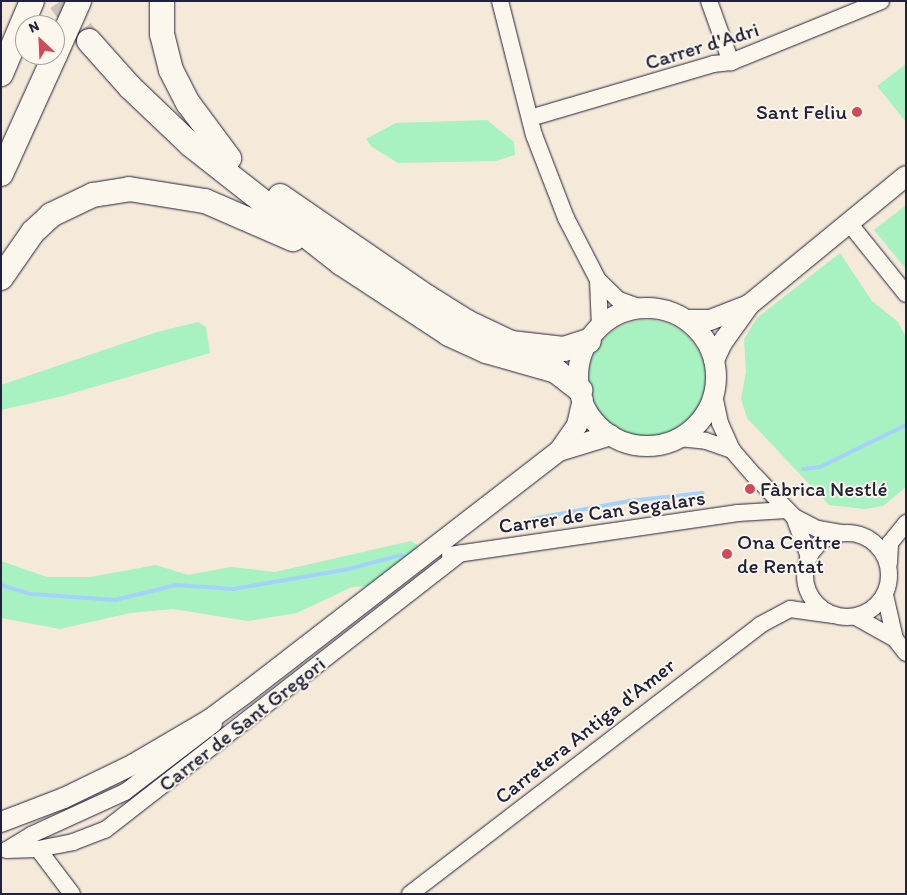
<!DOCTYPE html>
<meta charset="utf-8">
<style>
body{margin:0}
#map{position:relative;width:907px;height:895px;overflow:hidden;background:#f5e9d9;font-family:Itim,sans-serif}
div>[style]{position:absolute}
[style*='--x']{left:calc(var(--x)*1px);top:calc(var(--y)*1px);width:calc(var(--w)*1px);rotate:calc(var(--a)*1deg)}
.green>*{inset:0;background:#a8f1c0}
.round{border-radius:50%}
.stream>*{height:4px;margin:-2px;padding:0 2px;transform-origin:2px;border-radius:2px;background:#a4d1ff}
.highway-tunnel>*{height:24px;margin-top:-12px;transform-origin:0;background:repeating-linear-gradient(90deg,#cbc1b9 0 24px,transparent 0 36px)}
.roads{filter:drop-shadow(0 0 1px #22223b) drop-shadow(0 0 1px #22223b)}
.minor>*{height:16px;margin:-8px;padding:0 8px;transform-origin:8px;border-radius:8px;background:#fbf7ec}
.minor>.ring{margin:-8px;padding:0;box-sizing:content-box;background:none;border:16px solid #fbf7ec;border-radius:50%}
.major>*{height:20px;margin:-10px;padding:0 10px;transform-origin:10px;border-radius:10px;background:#fbf7ec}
.major>.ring{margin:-10px;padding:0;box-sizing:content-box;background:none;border:20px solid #fbf7ec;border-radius:50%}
.highway>*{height:24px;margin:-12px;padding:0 12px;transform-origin:12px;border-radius:12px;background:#fbf7ec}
.dots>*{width:14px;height:14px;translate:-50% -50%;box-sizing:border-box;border:2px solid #fbf7ec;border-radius:50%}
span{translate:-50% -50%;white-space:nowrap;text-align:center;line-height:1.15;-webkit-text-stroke:4px #fbf7ec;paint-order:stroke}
.street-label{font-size:21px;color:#22223b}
.poi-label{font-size:21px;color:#22223b}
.right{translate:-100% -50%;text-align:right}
.left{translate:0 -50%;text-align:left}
.frame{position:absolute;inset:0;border:2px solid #22223b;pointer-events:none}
.north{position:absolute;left:15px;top:15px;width:50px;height:50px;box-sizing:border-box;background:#fbf7ec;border:1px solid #a4a2a5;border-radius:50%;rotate:335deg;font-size:14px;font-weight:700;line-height:20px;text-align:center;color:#22223b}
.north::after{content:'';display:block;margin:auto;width:18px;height:22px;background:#d1495b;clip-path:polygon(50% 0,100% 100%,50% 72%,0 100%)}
</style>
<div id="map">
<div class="green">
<i style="clip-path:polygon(906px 64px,906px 122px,877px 86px)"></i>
<i style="clip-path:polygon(487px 120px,514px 142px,515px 155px,496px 161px,398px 163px,372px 147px,366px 139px,396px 123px)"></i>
<i style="clip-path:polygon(906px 205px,906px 269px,874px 230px)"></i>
<i style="clip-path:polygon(840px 253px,872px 301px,898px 322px,906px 337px,906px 487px,883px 506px,865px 509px,829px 505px,747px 418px,741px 399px,746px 372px,744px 339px,757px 318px)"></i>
<i class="round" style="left:588px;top:320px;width:118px;height:118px"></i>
<i style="clip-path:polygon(198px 322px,206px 327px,210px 353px,63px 396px,1px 410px,1px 385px,157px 332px)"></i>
<i style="clip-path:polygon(411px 541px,419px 546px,371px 586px,352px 587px,297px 613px,248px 621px,173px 609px,130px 613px,60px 629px,1px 618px,1px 561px,47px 577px,90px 577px,156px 565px,188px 575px,231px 567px,275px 572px)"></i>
</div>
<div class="stream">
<i style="--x:803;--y:469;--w:17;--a:-7"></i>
<i style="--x:820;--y:467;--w:96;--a:-26"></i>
<i style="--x:532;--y:519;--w:99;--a:-10.5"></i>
<i style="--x:629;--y:501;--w:74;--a:-6.2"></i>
<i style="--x:1;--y:585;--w:31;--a:17"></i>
<i style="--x:31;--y:594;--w:84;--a:4.1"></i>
<i style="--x:115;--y:600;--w:63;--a:-13.8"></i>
<i style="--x:176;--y:585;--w:57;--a:4"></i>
<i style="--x:233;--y:589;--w:118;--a:-9.8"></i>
<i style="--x:349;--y:569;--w:54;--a:-15.1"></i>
</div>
<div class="highway-tunnel">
<i style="--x:60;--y:1;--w:49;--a:54.1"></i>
</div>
<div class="roads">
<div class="minor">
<i style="--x:500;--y:1;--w:138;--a:75.8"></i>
<i style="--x:534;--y:135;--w:89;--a:68.9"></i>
<i style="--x:566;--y:218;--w:70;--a:62.7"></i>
<i style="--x:598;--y:280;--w:29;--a:44"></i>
<i style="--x:619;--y:300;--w:23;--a:20"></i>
<i style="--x:709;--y:1;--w:65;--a:70.2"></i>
<i style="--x:530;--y:118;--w:191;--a:-16.4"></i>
<i style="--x:713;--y:64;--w:18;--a:-6"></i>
<i style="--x:731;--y:62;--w:162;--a:-22.1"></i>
<i style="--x:849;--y:223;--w:91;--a:51.2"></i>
<i style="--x:598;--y:280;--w:47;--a:87.6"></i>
<i style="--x:714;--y:395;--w:29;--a:78"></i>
<i style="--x:720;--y:423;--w:30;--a:66"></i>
<i style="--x:732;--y:450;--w:35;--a:49"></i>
<i style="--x:755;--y:476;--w:57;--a:46.4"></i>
<i style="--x:794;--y:517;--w:27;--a:27"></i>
<i style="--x:818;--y:529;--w:23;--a:10"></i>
<i style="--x:679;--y:438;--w:27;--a:6"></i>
<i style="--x:706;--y:441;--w:28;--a:19"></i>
<i style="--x:794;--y:517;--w:43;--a:69.4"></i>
<i class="ring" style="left:805px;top:533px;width:68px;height:68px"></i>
<i style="--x:450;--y:555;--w:291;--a:-8.3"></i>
<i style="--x:738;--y:513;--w:49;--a:-3.5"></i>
<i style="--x:889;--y:563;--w:20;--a:-87"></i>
<i style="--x:890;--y:543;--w:26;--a:-51"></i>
<i style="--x:885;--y:595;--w:45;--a:77.2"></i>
<i style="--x:895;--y:639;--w:18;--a:52"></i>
<i style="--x:856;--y:617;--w:45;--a:29.4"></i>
<i style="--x:8;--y:849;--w:27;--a:-31"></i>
<i style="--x:31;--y:835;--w:103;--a:-24.6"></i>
<i style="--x:125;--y:792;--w:112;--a:-37.4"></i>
<i style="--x:38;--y:849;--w:56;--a:52.9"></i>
<i style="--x:6;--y:850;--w:32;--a:-2"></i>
<i style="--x:38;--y:849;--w:36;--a:-11"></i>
<i style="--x:73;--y:842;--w:34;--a:-21"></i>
<i style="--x:105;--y:830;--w:450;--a:-37.9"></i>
<i style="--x:410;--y:894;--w:441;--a:-37.5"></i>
<i style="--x:760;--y:625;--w:34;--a:-28"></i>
<i style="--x:790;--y:609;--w:42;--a:8.1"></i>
</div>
<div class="major">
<i class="ring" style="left:578px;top:308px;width:118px;height:118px"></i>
<i style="--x:687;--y:320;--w:23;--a:0"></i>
<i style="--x:710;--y:320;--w:42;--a:-21"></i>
<i style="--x:714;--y:360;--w:19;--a:-65"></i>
<i style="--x:722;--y:343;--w:47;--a:-54.6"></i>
<i style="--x:749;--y:305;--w:203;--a:-39.4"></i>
<i style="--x:559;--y:451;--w:54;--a:-17.1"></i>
<i style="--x:1;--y:822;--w:67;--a:-20.9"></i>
<i style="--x:64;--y:798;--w:78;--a:-25.9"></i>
<i style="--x:134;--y:764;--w:87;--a:-30.4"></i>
<i style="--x:209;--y:720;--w:47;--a:-36.4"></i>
<i style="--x:247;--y:692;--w:394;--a:-37.7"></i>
<i style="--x:559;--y:451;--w:32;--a:-55"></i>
<i style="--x:577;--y:425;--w:26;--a:-77"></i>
</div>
<div class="highway">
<i style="--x:162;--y:1;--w:33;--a:90"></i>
<i style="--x:162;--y:34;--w:37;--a:76"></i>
<i style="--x:171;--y:70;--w:37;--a:63"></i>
<i style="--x:188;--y:103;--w:69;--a:53.3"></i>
<i style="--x:89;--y:41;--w:62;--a:48.3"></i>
<i style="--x:130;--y:87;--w:84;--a:43.6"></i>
<i style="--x:191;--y:145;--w:191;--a:38.2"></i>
<i style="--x:341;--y:263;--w:129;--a:33.3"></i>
<i style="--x:449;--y:334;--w:41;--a:24.7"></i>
<i style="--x:486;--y:351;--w:73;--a:15.9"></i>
<i style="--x:556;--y:371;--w:31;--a:38"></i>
<i style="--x:55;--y:55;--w:59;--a:-66"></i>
<i style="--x:1;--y:74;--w:79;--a:-67"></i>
<i style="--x:1;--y:174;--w:131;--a:-65.6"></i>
<i style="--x:280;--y:196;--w:178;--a:34.5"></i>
<i style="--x:427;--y:297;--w:47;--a:32"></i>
<i style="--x:467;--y:322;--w:49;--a:25.5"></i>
<i style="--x:511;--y:343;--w:53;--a:6.5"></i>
<i style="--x:564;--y:349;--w:26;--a:-18"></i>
<i style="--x:1;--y:278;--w:56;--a:-55.2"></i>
<i style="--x:33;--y:232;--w:25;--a:-43"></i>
<i style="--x:51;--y:215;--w:47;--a:-25.5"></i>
<i style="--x:93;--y:195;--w:36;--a:-9"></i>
<i style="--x:129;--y:189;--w:77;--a:9"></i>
<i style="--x:205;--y:201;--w:96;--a:23.4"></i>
</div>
</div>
<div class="dots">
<i style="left:857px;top:112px;background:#d1495b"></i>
<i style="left:750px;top:489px;background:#d1495b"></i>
<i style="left:727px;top:554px;background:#d1495b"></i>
</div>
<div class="street-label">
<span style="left:702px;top:46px;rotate:-17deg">Carrer d'Adri</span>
<span style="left:602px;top:512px;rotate:-8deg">Carrer de Can Segalars</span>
<span style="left:242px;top:724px;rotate:-38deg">Carrer de Sant Gregori</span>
<span style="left:585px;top:731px;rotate:-38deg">Carretera Antiga d'Amer</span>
</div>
<div class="poi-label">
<span class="right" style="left:847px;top:112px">Sant Feliu</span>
<span class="left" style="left:760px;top:489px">Fàbrica Nestlé</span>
<span class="left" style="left:737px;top:554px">Ona Centre<br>de Rentat</span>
</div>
<div class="frame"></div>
<div class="north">N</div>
</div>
